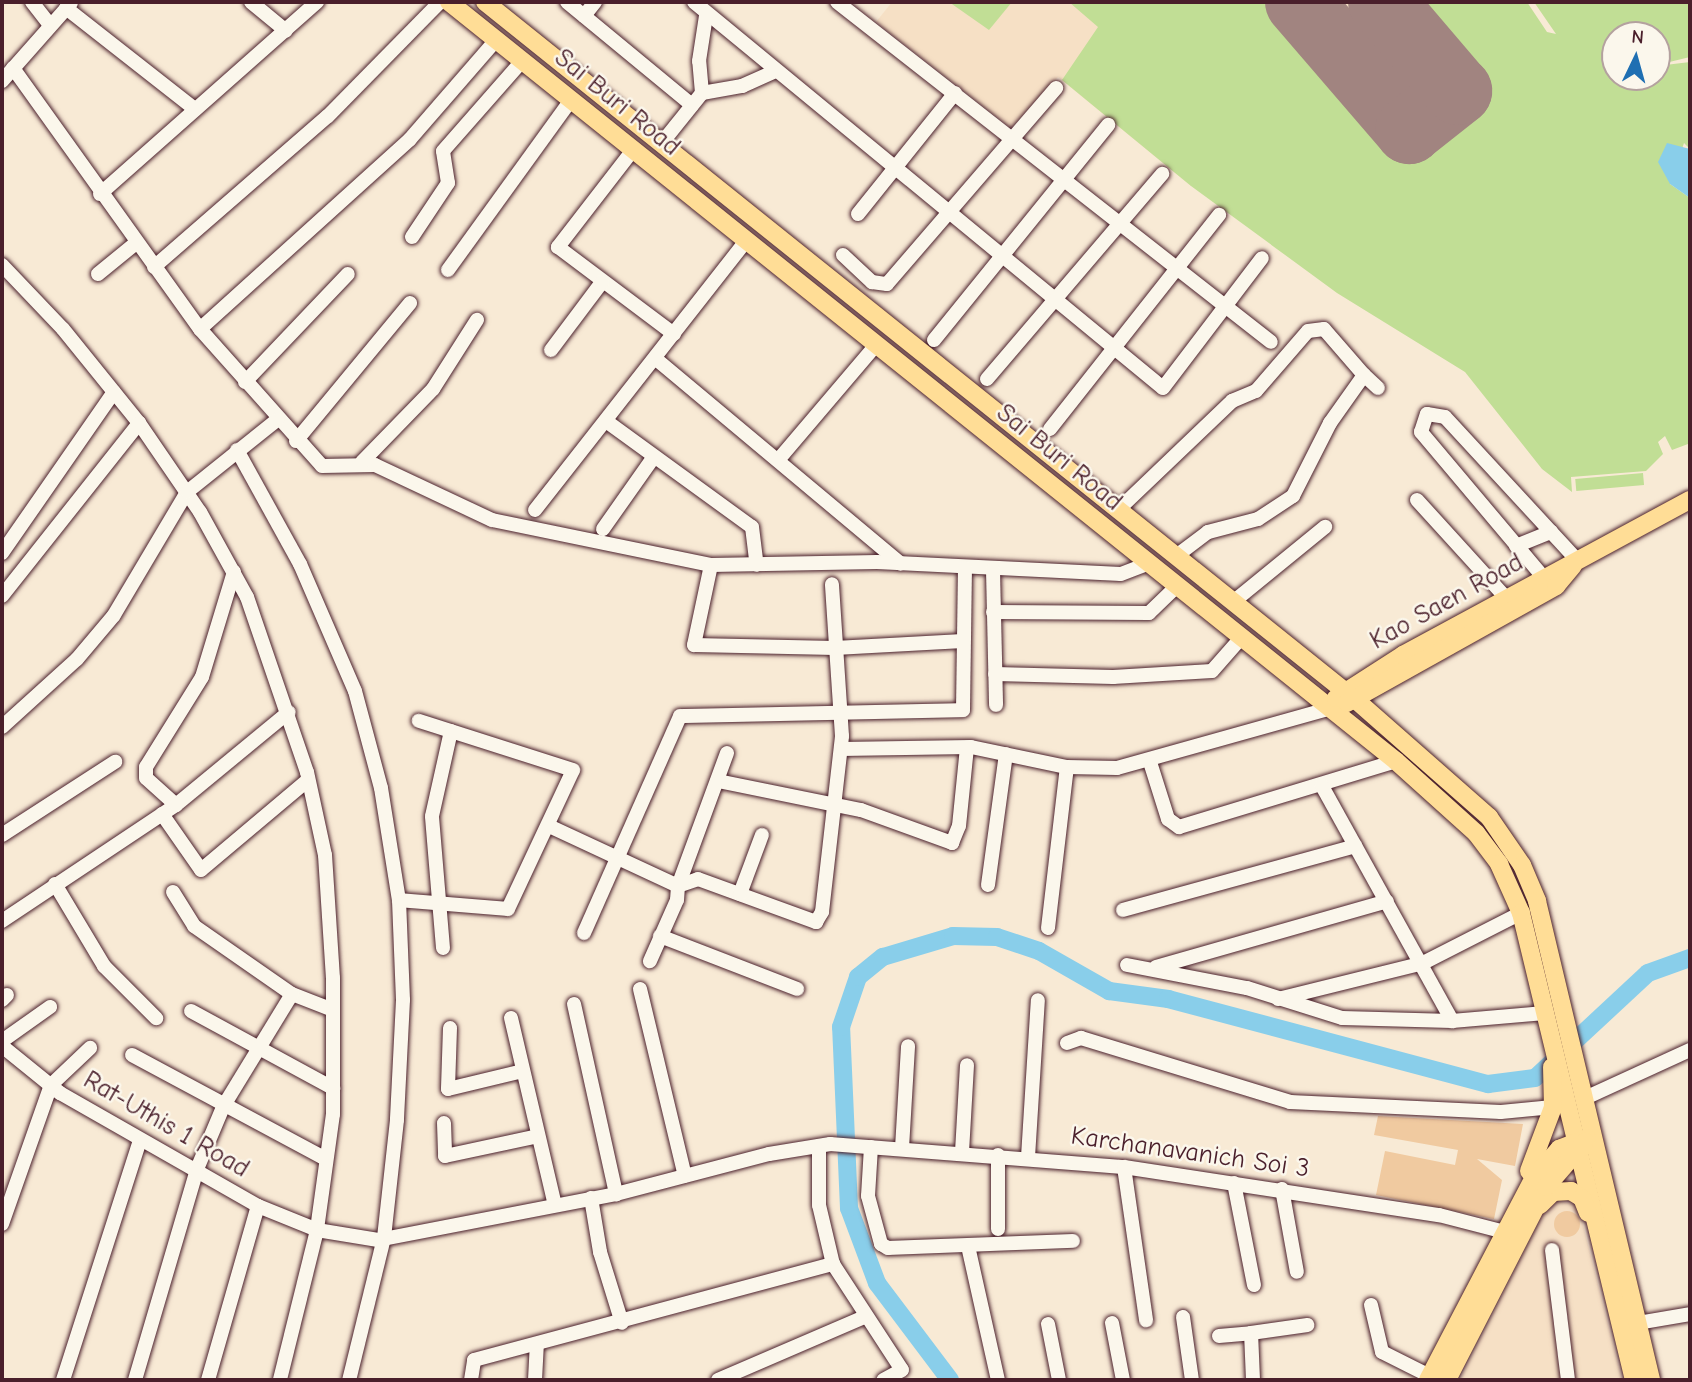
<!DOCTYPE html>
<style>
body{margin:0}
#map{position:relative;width:1692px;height:1382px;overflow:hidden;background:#f8ead5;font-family:"Comic Neue",sans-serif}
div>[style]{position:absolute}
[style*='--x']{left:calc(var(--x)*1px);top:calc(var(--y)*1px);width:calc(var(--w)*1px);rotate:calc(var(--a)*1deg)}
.built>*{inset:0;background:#f6e0c5}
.green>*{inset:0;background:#c1de95;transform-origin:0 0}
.water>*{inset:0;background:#89ceea}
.river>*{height:18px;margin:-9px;padding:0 9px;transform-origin:9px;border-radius:9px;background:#89ceea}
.runway>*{height:68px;margin:-34px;padding:0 34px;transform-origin:34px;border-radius:34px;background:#a18480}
.building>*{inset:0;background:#f0caa0}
.round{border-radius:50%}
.roads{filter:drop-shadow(0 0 2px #4a1f2b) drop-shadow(0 0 2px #4a1f2b)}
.minor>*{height:14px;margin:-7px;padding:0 7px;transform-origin:7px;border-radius:7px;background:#fbf7ec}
.major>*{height:18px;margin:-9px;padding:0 9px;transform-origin:9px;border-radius:9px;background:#ffdd96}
span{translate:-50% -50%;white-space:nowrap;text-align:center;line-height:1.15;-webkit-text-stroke:5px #fbf7ec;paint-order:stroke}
.street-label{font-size:26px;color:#4a1f2b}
.frame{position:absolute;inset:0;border:4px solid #4a1f2b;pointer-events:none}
.north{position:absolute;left:1601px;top:21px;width:70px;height:70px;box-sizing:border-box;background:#fbf7ec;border:2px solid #b4a19f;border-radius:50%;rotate:5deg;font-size:19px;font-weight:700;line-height:28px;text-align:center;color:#4a1f2b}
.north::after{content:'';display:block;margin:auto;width:24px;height:32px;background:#1f6fb2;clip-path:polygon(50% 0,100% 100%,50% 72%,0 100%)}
</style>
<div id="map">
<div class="built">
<i style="clip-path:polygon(892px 2px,1417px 2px,1542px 147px,1191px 186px,1058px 77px,1011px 128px,876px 22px)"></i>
<i style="clip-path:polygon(1556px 1201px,1578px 1205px,1622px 1380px,1460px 1380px,1543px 1214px)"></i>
</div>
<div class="green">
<i style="clip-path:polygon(949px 2px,1012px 2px,989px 30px)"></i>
<i style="clip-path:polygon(1069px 2px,1286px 2px,1406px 140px,1467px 91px,1391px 2px,1527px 2px,1547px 32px,1556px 34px,1534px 2px,1690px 2px,1690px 57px,1657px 65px,1657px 35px,1615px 35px,1615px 77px,1657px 77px,1657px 66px,1690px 62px,1690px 149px,1684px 143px,1670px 184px,1690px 198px,1690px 448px,1688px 444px,1672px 450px,1665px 436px,1658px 442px,1663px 454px,1646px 471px,1571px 477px,1572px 492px,1542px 469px,1465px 372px,1337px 293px,1191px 186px,1062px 80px,1098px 27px)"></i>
<i style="left:1643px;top:473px;width:12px;height:68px;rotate:85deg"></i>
</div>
<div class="water">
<i style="clip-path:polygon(1667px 143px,1690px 149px,1690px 198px,1670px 184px,1658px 162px)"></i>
</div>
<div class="river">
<i style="--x:950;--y:1380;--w:121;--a:-127"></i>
<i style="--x:877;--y:1283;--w:80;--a:-110.5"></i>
<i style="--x:849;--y:1208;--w:181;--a:-92.5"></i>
<i style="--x:841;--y:1027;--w:53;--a:-71.2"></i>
<i style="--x:858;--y:977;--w:32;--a:-39"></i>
<i style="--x:883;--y:957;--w:73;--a:-16.7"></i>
<i style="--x:953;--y:936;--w:44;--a:1.3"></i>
<i style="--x:997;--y:937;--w:44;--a:18.4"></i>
<i style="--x:1039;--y:951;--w:81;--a:29.7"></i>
<i style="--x:1109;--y:991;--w:60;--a:7.7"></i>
<i style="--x:1168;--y:999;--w:331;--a:14.9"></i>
<i style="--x:1488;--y:1084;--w:47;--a:-7.3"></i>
<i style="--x:1535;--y:1078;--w:154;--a:-42.9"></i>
<i style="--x:1648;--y:973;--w:45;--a:-19.7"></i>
</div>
<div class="runway">
<i style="--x:1299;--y:2;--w:169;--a:49.3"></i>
<i style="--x:1409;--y:130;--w:63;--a:-38.5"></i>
<i style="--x:1458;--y:91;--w:117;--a:-130.5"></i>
</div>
<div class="building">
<i style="clip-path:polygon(1378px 1116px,1523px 1124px,1515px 1166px,1477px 1159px,1502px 1180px,1494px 1219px,1376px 1195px,1385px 1151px,1455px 1165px,1458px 1150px,1374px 1135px)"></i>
<i class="round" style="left:1554px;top:1211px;width:26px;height:26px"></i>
</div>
<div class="roads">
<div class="minor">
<i style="--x:32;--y:2;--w:29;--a:52"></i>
<i style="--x:251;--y:2;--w:45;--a:39.6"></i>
<i style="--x:567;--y:2;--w:162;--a:39.5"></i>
<i style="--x:694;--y:2;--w:607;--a:39.46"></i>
<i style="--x:1163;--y:388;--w:163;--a:-52.7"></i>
<i style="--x:837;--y:2;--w:551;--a:38.08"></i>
<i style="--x:66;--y:8;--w:164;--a:38.1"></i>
<i style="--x:584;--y:16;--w:18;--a:-52"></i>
<i style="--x:13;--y:68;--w:321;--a:54.4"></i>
<i style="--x:200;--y:329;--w:183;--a:48.3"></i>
<i style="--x:322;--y:466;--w:53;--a:-1.1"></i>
<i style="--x:375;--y:465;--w:129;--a:25.2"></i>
<i style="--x:492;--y:520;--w:224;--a:11.6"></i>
<i style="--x:711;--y:565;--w:166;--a:-1"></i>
<i style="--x:877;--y:562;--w:244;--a:2.8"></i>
<i style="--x:1121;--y:574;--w:30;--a:-21"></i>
<i style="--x:2;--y:81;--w:104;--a:-48.5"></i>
<i style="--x:702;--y:93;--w:32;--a:-95"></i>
<i style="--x:699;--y:61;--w:46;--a:-81.2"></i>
<i style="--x:661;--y:144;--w:65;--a:-51.2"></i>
<i style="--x:702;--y:93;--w:41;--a:-9.9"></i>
<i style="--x:742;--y:86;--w:34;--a:-24"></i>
<i style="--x:633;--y:150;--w:123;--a:127.7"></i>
<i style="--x:558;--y:247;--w:145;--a:36.9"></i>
<i style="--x:100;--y:194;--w:290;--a:-41.5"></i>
<i style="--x:858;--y:214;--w:155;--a:-51.3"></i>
<i style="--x:412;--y:237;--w:65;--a:-56.3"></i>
<i style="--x:448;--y:183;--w:32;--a:-99"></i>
<i style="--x:443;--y:151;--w:120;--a:-48.7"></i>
<i style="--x:843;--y:255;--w:40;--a:43"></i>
<i style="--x:872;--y:282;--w:15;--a:8"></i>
<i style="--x:887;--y:284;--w:259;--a:-49.2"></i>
<i style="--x:2;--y:265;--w:88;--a:46.4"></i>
<i style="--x:63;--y:329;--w:121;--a:51"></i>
<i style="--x:139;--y:423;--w:108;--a:55.6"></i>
<i style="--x:200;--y:512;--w:97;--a:61.1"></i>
<i style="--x:247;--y:597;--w:185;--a:71.1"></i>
<i style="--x:307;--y:772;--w:85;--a:77.8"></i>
<i style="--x:325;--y:855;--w:123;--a:86.3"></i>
<i style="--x:333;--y:978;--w:136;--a:90"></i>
<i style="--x:333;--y:1114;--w:117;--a:97.9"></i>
<i style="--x:317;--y:1230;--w:154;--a:103.9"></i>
<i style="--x:154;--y:267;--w:230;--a:-41"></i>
<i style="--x:328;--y:116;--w:160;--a:-45.5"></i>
<i style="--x:448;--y:270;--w:210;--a:-54.1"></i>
<i style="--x:98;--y:274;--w:49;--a:-39.2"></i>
<i style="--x:200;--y:329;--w:283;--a:-42.1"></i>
<i style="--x:410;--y:139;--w:131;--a:-49"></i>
<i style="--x:934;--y:340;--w:277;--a:-51"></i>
<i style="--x:551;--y:350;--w:85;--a:-53.1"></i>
<i style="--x:656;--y:359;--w:319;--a:39.9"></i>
<i style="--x:1364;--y:375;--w:19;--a:43"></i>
<i style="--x:987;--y:379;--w:270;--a:-49.5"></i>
<i style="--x:245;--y:382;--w:149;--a:-46.4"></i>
<i style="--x:606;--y:421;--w:180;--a:36"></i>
<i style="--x:752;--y:527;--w:38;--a:83"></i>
<i style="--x:1050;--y:429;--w:273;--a:-51.7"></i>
<i style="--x:296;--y:441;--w:179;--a:-50.4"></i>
<i style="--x:237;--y:450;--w:130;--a:61.1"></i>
<i style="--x:300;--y:564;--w:138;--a:66.6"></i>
<i style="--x:355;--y:691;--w:100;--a:75"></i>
<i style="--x:381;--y:788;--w:113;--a:80.9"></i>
<i style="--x:399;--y:900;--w:100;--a:87.7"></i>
<i style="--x:403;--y:1000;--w:120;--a:92.9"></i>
<i style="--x:397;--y:1120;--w:119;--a:96.3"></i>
<i style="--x:384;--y:1238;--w:146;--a:103.8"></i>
<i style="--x:779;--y:459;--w:150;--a:-49.6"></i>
<i style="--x:362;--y:462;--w:102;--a:-45.8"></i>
<i style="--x:433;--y:389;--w:82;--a:-57.5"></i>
<i style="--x:1417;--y:500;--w:134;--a:47.7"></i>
<i style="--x:535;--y:510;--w:342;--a:-51.9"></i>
<i style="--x:1118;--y:510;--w:158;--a:-43.7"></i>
<i style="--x:1232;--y:401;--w:26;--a:-23"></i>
<i style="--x:1256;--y:391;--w:79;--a:-49.1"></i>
<i style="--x:1308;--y:331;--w:16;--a:-7"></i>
<i style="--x:1324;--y:329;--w:61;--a:49"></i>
<i style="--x:1364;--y:375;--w:59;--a:125.3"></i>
<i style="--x:1330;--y:423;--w:82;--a:116.9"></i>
<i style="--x:1293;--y:496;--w:42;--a:146.7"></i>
<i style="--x:1258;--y:519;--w:52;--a:165.4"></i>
<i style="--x:1208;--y:532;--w:40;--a:143"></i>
<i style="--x:603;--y:529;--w:87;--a:-54.8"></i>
<i style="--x:1516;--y:546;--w:38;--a:-22"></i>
<i style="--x:2;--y:553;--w:196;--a:-55.2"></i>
<i style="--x:711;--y:565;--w:82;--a:102"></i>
<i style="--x:694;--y:645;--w:141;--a:1.2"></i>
<i style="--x:835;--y:648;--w:128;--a:-3.1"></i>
<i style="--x:993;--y:570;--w:135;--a:88.7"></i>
<i style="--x:1544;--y:578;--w:191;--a:-130.1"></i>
<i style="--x:1421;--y:432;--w:19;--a:-72"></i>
<i style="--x:1427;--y:414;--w:18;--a:9"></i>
<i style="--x:1445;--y:417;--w:196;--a:47.3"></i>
<i style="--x:2;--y:596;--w:221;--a:-51.6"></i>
<i style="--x:1233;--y:602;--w:119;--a:-39.2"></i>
<i style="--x:993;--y:612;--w:156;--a:0.4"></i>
<i style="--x:1149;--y:613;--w:40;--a:-44"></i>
<i style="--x:995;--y:674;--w:118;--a:1.5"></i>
<i style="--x:1113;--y:677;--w:99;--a:-3.5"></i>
<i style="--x:1212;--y:671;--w:45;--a:-48.6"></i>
<i style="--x:2;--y:727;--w:101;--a:-42.2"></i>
<i style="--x:77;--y:659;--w:57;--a:-49.9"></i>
<i style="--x:114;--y:615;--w:143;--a:-59.3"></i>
<i style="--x:187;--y:492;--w:115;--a:-38.7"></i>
<i style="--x:841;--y:749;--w:130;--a:-0.9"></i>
<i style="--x:971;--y:747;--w:98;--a:11.8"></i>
<i style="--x:1067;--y:767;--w:50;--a:1.1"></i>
<i style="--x:1117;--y:768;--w:219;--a:-15.6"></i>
<i style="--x:727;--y:753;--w:142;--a:110.2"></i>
<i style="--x:678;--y:886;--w:21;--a:-19"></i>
<i style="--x:698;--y:879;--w:126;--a:20"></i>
<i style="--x:816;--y:922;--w:12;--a:-59"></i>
<i style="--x:822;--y:912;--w:177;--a:-83.5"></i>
<i style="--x:842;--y:736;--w:152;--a:-93.8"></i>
<i style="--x:1150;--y:762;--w:60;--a:72.5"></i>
<i style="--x:1168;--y:819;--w:14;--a:36"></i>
<i style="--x:1179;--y:827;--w:227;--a:-16.9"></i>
<i style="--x:718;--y:781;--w:146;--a:11.5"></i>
<i style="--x:861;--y:810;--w:97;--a:19.9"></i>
<i style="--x:952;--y:843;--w:18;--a:-68"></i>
<i style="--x:959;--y:826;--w:79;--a:-84.2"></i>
<i style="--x:1322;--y:786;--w:269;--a:61"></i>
<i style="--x:176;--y:805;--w:40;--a:-138"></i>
<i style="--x:146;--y:778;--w:11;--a:-90"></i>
<i style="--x:146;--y:767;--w:106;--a:-58.1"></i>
<i style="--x:202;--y:677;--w:110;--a:-73.1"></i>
<i style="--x:162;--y:814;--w:68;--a:55.1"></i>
<i style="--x:201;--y:870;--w:140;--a:-40.1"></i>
<i style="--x:549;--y:826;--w:142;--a:24.9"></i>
<i style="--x:678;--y:886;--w:14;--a:94"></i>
<i style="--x:677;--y:900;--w:67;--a:113.9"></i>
<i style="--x:2;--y:835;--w:135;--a:-32.9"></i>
<i style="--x:55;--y:884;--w:96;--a:59.1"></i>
<i style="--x:104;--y:966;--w:74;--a:45"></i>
<i style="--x:988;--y:885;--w:132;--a:-82.2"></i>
<i style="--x:173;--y:892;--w:40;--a:58"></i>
<i style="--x:194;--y:926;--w:119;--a:34.8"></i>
<i style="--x:292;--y:994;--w:44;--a:21.3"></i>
<i style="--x:740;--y:894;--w:63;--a:-69.6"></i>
<i style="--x:399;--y:900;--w:109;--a:4.7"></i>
<i style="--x:508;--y:909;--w:153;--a:-64.9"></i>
<i style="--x:573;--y:770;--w:162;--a:-162.3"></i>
<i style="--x:1123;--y:910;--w:241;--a:-15.4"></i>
<i style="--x:2;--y:921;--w:209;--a:-33.7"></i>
<i style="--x:176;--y:805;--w:146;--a:-39.5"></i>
<i style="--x:1048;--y:928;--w:162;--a:-83.3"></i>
<i style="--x:584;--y:933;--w:237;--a:-66.1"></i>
<i style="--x:680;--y:716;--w:283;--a:-1.2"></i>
<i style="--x:963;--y:710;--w:142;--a:-89.2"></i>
<i style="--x:660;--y:936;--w:147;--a:21.1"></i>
<i style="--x:443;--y:948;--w:132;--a:-94.8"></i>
<i style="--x:432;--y:816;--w:87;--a:-77.4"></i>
<i style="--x:1127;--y:965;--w:122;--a:10.9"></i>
<i style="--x:1247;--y:988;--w:100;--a:17.5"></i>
<i style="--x:1342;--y:1018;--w:110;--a:1.6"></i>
<i style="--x:1452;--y:1021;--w:93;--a:-4.9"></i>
<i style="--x:1156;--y:967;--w:240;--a:-15.9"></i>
<i style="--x:640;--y:989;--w:192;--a:76.5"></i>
<i style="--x:1278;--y:999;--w:149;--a:-13.9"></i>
<i style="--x:1423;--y:963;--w:110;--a:-27"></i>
<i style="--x:2;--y:1000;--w:7;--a:-45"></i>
<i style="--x:574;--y:1004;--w:195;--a:77.5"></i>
<i style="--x:191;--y:1011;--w:162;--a:28.5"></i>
<i style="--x:511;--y:1018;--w:192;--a:76.8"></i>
<i style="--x:450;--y:1028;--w:61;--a:91.9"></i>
<i style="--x:448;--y:1089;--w:77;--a:-13.5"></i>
<i style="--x:2;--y:1041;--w:59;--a:-35.3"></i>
<i style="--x:1067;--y:1043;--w:15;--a:-20"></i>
<i style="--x:1081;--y:1038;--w:219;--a:17"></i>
<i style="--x:1290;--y:1102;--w:211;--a:2.7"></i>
<i style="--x:1501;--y:1112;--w:52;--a:-5.5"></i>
<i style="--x:2;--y:1046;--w:75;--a:39"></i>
<i style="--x:60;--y:1093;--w:228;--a:29.7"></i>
<i style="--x:258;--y:1206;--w:64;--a:22.1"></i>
<i style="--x:317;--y:1230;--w:62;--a:9.3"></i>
<i style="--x:378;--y:1240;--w:242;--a:-10.9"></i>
<i style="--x:616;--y:1194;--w:158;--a:-14.7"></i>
<i style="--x:769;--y:1154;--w:62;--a:-9.3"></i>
<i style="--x:830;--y:1144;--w:295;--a:4.5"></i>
<i style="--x:1124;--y:1167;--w:319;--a:8.7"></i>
<i style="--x:1439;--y:1215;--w:64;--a:14.5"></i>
<i style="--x:132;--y:1055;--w:220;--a:28.2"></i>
<i style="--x:1583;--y:1099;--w:118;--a:-24.6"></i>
<i style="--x:444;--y:1123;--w:33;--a:88"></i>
<i style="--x:445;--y:1156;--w:95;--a:-12.1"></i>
<i style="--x:819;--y:1146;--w:59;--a:90"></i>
<i style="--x:819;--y:1205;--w:61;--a:76.7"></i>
<i style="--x:833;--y:1264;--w:126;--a:56.9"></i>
<i style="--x:902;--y:1370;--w:21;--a:152"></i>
<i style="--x:871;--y:1147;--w:49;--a:93.5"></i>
<i style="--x:868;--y:1196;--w:50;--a:74.8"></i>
<i style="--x:881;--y:1244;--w:8;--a:30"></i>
<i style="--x:888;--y:1248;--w:185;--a:-2.2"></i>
<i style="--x:902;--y:1148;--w:102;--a:-86.6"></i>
<i style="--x:962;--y:1152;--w:87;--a:-86.7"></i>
<i style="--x:1028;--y:1157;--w:157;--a:-86.4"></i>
<i style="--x:1124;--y:1167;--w:155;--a:81.8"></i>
<i style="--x:1234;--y:1183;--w:104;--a:78.9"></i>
<i style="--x:1282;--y:1189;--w:84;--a:79.8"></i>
<i style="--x:591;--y:1198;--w:55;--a:80.5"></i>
<i style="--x:600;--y:1252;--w:74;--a:72.8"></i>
<i style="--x:2;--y:1224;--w:147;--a:-70.6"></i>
<i style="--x:51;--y:1085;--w:54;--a:-43.5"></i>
<i style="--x:998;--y:1229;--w:74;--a:-90"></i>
<i style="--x:968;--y:1246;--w:137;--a:77.4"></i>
<i style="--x:1552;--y:1250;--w:131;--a:83"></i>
<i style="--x:1371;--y:1305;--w:48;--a:76.8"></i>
<i style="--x:1382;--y:1352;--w:54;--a:26.6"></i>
<i style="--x:1183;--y:1317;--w:64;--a:81.9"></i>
<i style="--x:1112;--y:1323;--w:58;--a:79.1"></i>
<i style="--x:1638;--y:1323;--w:53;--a:-9.8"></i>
<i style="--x:1048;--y:1324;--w:57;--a:78.9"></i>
<i style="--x:1219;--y:1336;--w:32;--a:-5"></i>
<i style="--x:63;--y:1380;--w:252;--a:-72.2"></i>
<i style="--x:135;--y:1380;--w:220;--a:-73.6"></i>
<i style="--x:197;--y:1169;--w:67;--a:-67.2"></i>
<i style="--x:223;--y:1107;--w:132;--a:-58.6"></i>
<i style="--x:208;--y:1380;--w:181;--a:-74"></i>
<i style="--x:471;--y:1380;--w:20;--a:-81"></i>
<i style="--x:474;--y:1360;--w:372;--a:-15"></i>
<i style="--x:535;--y:1380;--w:33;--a:-87"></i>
<i style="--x:718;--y:1380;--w:159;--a:-23.3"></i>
<i style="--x:1253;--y:1380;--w:47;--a:-92.4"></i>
<i style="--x:1251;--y:1333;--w:57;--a:-8.1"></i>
</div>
<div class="major">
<i style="--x:449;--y:2;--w:1214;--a:38.71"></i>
<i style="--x:1396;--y:761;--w:108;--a:42"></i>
<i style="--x:1476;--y:833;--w:39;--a:53"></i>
<i style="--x:1499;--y:864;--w:54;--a:65.8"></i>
<i style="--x:1521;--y:913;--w:480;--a:76.4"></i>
<i style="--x:485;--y:2;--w:1118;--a:38.72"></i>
<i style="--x:1357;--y:701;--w:176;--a:41.3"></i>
<i style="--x:1489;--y:817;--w:58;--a:55.5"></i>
<i style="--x:1522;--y:865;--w:39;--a:67"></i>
<i style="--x:1537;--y:901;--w:492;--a:76.6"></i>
<i style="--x:1336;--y:698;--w:80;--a:-32.7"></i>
<i style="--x:1403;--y:655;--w:326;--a:-28.4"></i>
<i style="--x:1347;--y:703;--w:240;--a:-29.2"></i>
<i style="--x:1556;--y:586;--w:26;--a:-50"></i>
<i style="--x:1529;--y:1171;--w:68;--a:-69.4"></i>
<i style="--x:1553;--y:1107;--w:40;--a:-91.4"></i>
<i style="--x:1540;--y:1205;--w:18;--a:-45"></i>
<i style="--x:1553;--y:1192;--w:18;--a:-3"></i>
<i style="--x:1571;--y:1191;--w:13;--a:32"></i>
<i style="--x:1582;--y:1198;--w:16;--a:68"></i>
<i style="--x:1428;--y:1380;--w:229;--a:-62.4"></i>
<i style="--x:1534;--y:1177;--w:38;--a:-48"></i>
<i style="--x:1559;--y:1149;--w:30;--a:-21"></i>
<i style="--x:1447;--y:1380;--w:217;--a:-62.8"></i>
<i style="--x:1546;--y:1187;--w:60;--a:-49.1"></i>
</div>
</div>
<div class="street-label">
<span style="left:617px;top:103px;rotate:39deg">Sai Buri Road</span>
<span style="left:1059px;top:458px;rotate:39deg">Sai Buri Road</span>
<span style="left:1447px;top:602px;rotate:-29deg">Kao Saen Road</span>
<span style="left:166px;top:1125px;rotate:30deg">Rat-Uthis 1 Road</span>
<span style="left:1190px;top:1153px;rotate:8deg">Karchanavanich Soi 3</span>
</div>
<div class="frame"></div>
<div class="north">N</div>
</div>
